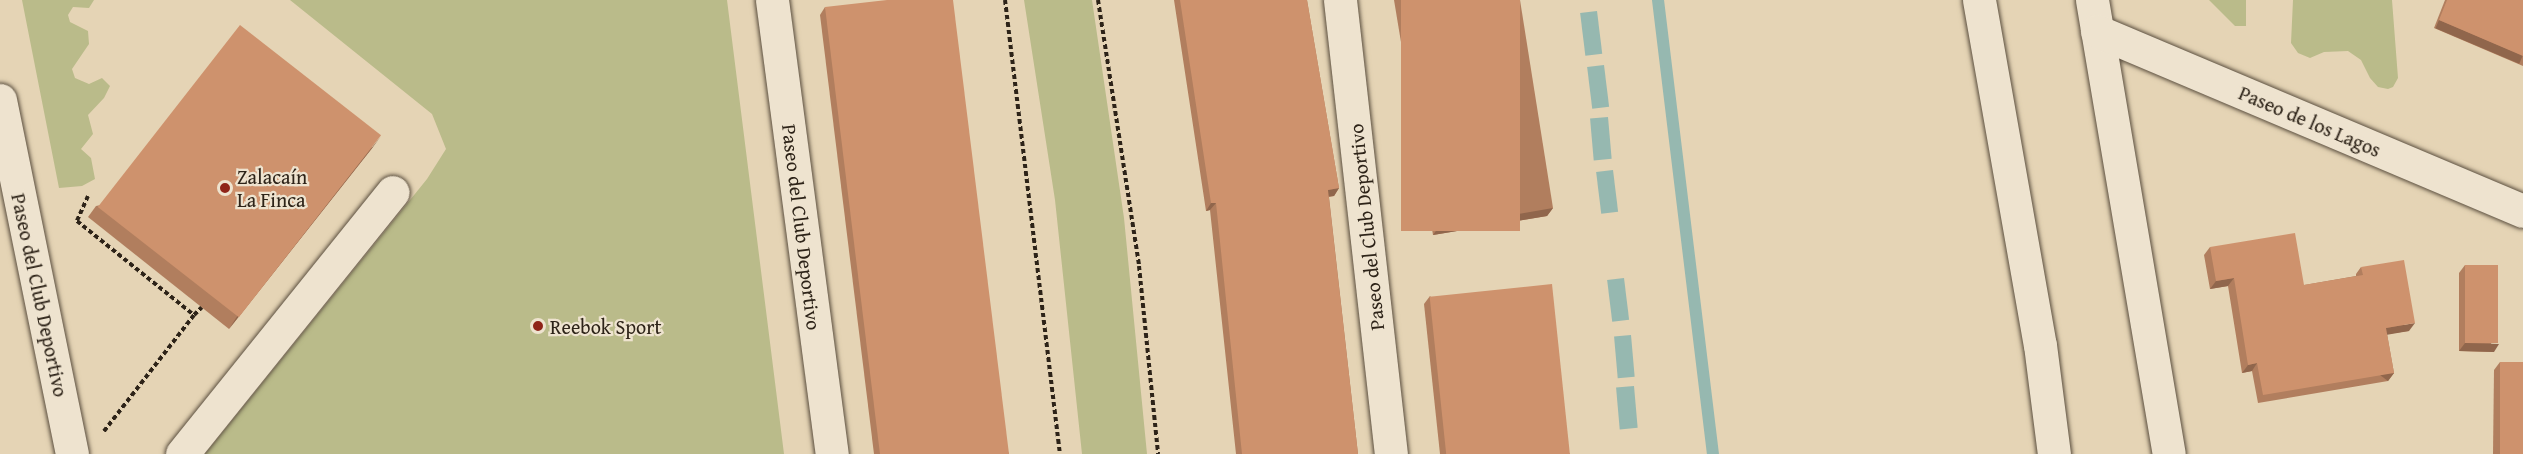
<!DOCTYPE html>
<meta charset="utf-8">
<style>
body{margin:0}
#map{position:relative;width:2523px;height:454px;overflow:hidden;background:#e5d4b5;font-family:"Gentium Book Plus",serif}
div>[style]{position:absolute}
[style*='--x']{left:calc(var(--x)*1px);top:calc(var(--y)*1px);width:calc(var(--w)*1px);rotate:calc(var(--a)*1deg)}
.green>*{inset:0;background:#babb8a}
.water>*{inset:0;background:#96b8b0;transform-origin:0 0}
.stream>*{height:12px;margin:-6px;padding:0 6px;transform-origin:6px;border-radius:6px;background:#96b8b0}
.path>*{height:4px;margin-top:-2px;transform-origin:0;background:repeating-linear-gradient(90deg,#2d2318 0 4.5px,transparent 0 7.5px)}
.roads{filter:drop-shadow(0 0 2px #5b4f3f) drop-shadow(0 0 2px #5b4f3f)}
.minor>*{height:33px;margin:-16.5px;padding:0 16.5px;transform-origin:16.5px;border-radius:16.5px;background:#eee3cf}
.wall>*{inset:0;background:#b17e5e}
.shaded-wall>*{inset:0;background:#90664c;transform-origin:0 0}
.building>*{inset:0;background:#ce926d;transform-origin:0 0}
.dots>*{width:16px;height:16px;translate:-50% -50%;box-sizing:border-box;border:3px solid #eee3cf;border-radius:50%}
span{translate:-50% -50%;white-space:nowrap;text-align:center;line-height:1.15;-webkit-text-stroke:4.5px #eee3cf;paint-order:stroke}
.street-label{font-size:20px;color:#2d2318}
.poi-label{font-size:20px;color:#2d2318}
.left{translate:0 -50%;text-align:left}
</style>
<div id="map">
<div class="green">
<i style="clip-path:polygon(22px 0,94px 0,89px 8px,73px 7px,68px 15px,70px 22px,88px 31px,89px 44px,72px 69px,75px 78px,89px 84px,102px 78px,110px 86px,104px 98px,88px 115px,93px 134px,81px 149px,91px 158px,95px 179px,82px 186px,59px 188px)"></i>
<i style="clip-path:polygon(290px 0,727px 0,784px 454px,205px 454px,427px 179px,446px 149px,432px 114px)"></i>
<i style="clip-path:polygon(1024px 0,1092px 0,1124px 218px,1147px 454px,1082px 454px,1055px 200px)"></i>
<i style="clip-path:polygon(2209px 0,2246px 0,2246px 26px,2235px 26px)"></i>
<i style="clip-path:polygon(2293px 0,2392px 0,2398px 78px,2393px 87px,2388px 89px,2378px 87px,2370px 78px,2361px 60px,2348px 51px,2324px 52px,2310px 58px,2298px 53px,2291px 43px)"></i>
</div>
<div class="water">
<i style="left:1597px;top:11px;width:43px;height:17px;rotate:83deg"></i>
<i style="left:1604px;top:65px;width:42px;height:17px;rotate:83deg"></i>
<i style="left:1608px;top:117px;width:42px;height:18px;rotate:85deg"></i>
<i style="left:1613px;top:170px;width:42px;height:17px;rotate:83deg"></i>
<i style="left:1624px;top:278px;width:42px;height:17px;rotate:83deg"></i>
<i style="left:1631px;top:335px;width:42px;height:17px;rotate:85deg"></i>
<i style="left:1634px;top:386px;width:42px;height:18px;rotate:85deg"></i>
</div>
<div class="stream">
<i style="--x:1658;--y:0;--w:457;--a:83.1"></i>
</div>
<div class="path">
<i style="--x:1005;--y:0;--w:457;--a:83.1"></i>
<i style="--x:1098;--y:0;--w:269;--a:81.2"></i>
<i style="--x:1139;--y:266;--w:189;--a:84.2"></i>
<i style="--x:88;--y:196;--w:27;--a:114"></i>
<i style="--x:77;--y:221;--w:150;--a:38.8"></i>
<i style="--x:194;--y:315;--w:147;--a:127.8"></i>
<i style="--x:194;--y:315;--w:11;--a:-45"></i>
</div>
<div class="roads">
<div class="minor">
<i style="--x:772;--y:0;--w:458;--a:82.5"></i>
<i style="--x:1340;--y:0;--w:457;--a:83.6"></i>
<i style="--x:1979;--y:0;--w:350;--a:80"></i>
<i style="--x:2040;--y:345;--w:110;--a:82.7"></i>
<i style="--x:2092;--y:0;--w:460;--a:80.4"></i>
<i style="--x:2097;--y:31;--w:462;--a:22.9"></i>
<i style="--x:0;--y:100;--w:361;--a:78.5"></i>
<i style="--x:182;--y:454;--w:336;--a:-51.2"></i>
</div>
</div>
<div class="wall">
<i style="clip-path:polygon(1174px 0,1307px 0,1339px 188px,1334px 196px,1329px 197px,1358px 454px,1236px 454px,1210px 210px,1206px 211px)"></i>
<i style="clip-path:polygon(1394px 0,1520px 0,1553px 208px,1547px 216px,1433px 235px)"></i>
<i style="clip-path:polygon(2445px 0,2523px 0,2523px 66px,2434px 28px)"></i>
<i style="clip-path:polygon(825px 7px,1009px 454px,874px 454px,820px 15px)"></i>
<i style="clip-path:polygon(373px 147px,229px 329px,88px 217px,96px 206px)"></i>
<i style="clip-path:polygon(2210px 247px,2304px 285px,2356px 276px,2356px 274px,2361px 267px,2409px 331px,2387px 334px,2394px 373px,2388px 381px,2258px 403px,2252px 371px,2242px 373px,2228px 286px,2210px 289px,2204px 255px)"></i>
<i style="clip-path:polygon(2465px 265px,2494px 352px,2459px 351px,2459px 273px)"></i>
<i style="clip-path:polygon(1430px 296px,1570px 454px,1440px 454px,1424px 304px)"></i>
<i style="clip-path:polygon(2500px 362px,2523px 454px,2493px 454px,2494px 370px)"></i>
</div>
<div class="shaded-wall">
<i style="left:2439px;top:20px;width:91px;height:9px;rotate:23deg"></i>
<i style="clip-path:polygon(381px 136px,373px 147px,229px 329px,236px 318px)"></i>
<i style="clip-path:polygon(1339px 188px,1334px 196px,1322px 197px,1328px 190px)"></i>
<i style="clip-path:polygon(1211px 203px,1216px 203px,1210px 210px,1206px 211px)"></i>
<i style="clip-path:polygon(1553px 208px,1547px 216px,1433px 235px,1438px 228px)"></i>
<i style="clip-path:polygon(2234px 278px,2228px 286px,2210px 289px,2216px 281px)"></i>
<i style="clip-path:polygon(2415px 323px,2409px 331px,2380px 336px,2386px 328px)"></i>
<i style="clip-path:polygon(2465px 343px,2499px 344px,2494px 352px,2459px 351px)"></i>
<i style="clip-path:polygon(2257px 363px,2252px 371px,2242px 373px,2248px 365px)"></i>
<i style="left:2394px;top:373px;width:10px;height:133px;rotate:127deg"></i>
</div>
<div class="building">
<i style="clip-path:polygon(887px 0,953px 0,1009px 454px,880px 454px,825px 7px)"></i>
<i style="clip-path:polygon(1180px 0,1307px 0,1339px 188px,1328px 190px,1358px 454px,1242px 454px,1216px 203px,1211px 203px)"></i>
<i style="left:1401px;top:0;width:119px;height:231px"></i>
<i style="clip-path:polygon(2447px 0,2523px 0,2523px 56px,2439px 20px)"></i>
<i style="left:240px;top:25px;width:179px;height:231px;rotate:38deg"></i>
<i style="clip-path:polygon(2295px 233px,2304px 285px,2363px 275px,2361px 267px,2404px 260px,2415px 323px,2386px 328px,2394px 373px,2263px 395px,2257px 363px,2248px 365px,2234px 278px,2216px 281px,2210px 247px)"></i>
<i style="left:2465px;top:265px;width:33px;height:78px"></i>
<i style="left:1552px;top:284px;width:171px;height:123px;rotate:84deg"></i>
<i style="left:2500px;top:362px;width:23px;height:92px"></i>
</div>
<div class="dots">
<i style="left:225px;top:188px;background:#8f2418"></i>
<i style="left:538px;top:326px;background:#8f2418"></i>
</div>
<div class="street-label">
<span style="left:2310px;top:121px;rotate:23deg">Paseo de los Lagos</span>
<span style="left:802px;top:227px;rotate:83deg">Paseo del Club Deportivo</span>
<span style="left:1366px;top:227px;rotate:-96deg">Paseo del Club Deportivo</span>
<span style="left:40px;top:295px;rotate:78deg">Paseo del Club Deportivo</span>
</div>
<div class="poi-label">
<span class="left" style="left:237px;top:188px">Zalacaín<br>La Finca</span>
<span class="left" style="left:550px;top:326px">Reebok Sport</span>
</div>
</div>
